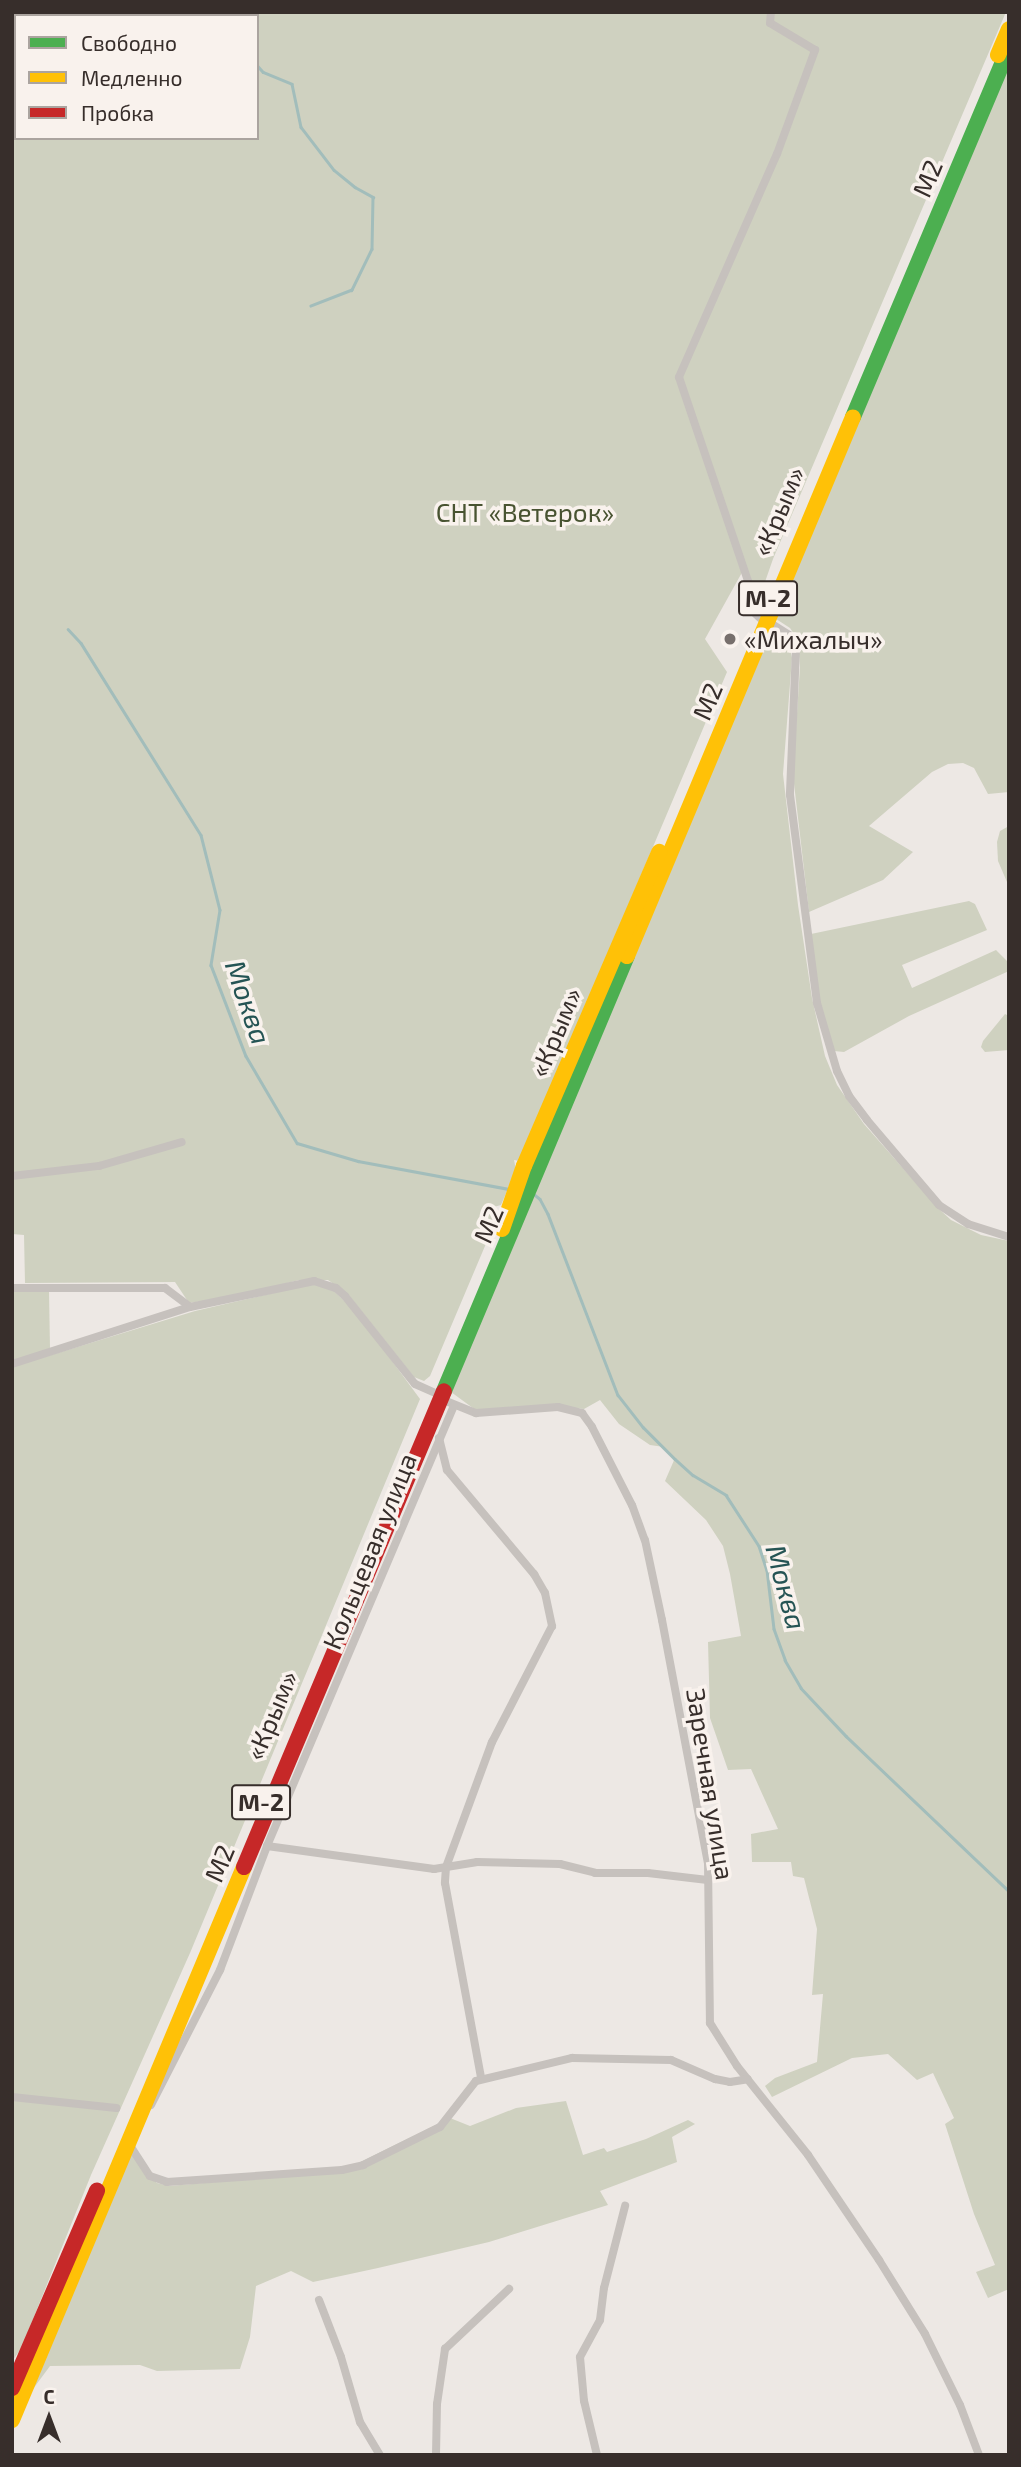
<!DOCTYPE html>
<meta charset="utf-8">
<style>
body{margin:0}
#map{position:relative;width:1021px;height:2467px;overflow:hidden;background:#ede8e4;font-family:"Exo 2",sans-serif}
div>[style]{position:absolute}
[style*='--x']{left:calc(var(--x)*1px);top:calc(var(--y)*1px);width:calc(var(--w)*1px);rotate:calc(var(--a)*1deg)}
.green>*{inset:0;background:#cfd1c0}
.stream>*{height:2.5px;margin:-1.25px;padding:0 1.25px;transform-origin:1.25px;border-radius:1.25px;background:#a2bdbb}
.street>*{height:8px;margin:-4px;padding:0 4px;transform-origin:4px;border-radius:4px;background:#c6c1bd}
.fast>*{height:16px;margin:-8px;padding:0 8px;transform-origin:8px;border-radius:8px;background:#4caf50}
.slow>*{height:16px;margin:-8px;padding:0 8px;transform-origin:8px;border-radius:8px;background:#ffc107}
.jam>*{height:16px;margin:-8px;padding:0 8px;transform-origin:8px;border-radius:8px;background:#c62828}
.dots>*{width:19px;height:19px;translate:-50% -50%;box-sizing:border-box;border:4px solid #f9f2ed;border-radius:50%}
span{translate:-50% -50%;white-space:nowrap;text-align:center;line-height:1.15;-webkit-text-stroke:7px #f9f2ed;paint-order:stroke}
.shield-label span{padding:2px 5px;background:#f9f2ed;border:2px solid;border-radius:5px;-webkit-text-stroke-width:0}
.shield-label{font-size:24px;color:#372e2b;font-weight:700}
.street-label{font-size:26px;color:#372e2b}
.park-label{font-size:26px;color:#485331}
.poi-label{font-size:26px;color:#372e2b}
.left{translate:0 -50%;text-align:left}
.water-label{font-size:28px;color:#255454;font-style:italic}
.frame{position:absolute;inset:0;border:14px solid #372e2b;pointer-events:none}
.legend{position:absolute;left:14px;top:14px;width:245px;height:126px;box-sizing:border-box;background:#f9f2ed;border:2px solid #aba49f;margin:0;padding:9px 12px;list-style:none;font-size:21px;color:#372e2b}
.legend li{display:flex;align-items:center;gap:14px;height:35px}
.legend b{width:35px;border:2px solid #aba49f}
.north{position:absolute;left:14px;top:2383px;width:70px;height:70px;-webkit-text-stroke:5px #f9f2ed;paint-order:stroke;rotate:0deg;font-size:19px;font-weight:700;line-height:28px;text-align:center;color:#372e2b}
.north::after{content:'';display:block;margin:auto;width:24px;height:32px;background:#372e2b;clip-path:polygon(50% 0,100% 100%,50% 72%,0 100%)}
</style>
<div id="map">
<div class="green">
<i style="clip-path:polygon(evenodd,12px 12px,1006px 12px,773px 559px,758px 602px,749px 603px,745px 567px,705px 639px,727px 672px,520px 1161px,514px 1160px,516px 1170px,501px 1205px,490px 1208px,492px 1211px,499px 1212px,496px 1220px,430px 1376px,424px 1381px,414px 1377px,348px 1294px,328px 1280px,299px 1280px,237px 1296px,189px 1303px,175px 1282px,25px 1283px,24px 1235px,12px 1234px,12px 1178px,99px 1168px,99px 1164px,12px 1174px,12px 12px,16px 16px,257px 16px,257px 138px,16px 138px,16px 16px)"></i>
<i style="clip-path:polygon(1009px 55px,1009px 792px,988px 794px,974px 768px,963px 763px,948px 764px,932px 772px,869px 826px,913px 852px,883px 880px,809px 912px,793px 775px,800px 667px,798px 640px,790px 628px,773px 617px)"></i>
<i style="clip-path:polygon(769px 631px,789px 643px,792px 658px,783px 774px,798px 905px,812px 998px,825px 1056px,837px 1085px,864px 1124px,938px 1208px,951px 1220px,981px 1235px,1009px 1241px,1009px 2289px,988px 2298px,976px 2272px,995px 2265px,974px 2214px,945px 2124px,954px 2118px,933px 2073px,917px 2080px,888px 2054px,852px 2058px,772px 2097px,765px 2086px,775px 2078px,817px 2062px,823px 1994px,812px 1995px,817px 1929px,804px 1878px,793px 1876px,791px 1862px,752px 1862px,751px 1834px,778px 1829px,751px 1769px,728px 1770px,710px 1718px,708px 1642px,741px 1636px,730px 1574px,723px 1546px,706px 1520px,665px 1481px,675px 1458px,664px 1447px,650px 1445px,619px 1424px,600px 1400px,584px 1409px,558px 1406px,477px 1411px,451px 1392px)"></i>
<i style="clip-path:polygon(1009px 826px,1009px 881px,1007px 882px,998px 861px,997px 842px,1000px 831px)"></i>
<i style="clip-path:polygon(969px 901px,975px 904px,987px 930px,902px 965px,912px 988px,996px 950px,1009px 963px,1009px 971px,909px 1016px,844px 1052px,834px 1051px,819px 1002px,811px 934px)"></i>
<i style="clip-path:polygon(1005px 1014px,1009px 1016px,1009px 1050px,985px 1052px,981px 1047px,983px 1041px)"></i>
<i style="clip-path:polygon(313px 1284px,334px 1291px,356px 1312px,420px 1399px,190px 1953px,91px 2175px,21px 2349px,12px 2361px,12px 1367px,195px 1311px)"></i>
<i style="clip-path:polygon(12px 1291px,49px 1291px,50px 1349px,12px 1362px)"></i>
<i style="clip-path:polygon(566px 2101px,583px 2155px,604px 2148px,607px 2152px,646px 2139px,688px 2120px,695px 2124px,672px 2137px,677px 2162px,600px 2191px,608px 2205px,489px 2242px,378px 2268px,313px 2282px,291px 2271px,256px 2286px,250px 2337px,240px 2369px,157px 2371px,140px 2365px,50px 2366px,16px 2412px,127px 2147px,146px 2174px,157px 2183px,169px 2186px,342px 2171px,450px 2118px,470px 2126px,516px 2108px)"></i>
</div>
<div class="stream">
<i style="--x:185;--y:12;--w:4;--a:76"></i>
<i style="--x:217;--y:12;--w:4;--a:63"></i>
<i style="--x:197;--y:16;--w:13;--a:-18"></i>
<i style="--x:257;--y:65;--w:9;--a:49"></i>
<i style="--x:263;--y:72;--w:31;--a:22"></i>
<i style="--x:292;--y:84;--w:44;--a:78.2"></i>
<i style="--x:301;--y:127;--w:54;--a:52.5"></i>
<i style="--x:334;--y:170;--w:27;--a:39"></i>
<i style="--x:355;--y:187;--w:21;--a:29"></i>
<i style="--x:373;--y:197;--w:52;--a:91.1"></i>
<i style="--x:372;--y:249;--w:46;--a:116"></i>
<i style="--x:352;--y:290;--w:44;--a:158.7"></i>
<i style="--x:68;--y:629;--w:19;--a:47"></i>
<i style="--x:81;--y:643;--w:226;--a:58"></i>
<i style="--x:201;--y:835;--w:77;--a:75.8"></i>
<i style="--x:220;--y:910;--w:56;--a:99.3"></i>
<i style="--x:211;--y:965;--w:97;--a:69"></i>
<i style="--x:246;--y:1056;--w:101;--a:59.6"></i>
<i style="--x:297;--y:1143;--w:64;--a:16.4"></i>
<i style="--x:358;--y:1161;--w:154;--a:10.5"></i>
<i style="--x:535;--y:1195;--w:6;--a:39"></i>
<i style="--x:540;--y:1199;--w:17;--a:62"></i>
<i style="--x:548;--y:1214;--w:194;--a:68.9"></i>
<i style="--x:618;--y:1395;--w:41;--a:52"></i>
<i style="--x:643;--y:1427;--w:45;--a:45"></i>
<i style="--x:675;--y:1459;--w:24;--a:42"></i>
<i style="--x:693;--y:1475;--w:39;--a:31"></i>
<i style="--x:726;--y:1495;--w:61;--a:57.1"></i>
<i style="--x:759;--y:1546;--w:25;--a:72"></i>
<i style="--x:767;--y:1570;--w:59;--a:83.2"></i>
<i style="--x:774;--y:1629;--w:33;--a:70"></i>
<i style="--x:785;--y:1660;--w:32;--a:60"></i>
<i style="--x:801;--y:1688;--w:66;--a:46.8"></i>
<i style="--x:846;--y:1736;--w:225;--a:43.6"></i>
</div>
<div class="street">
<i style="--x:760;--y:618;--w:22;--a:-137"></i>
<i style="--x:744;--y:603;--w:22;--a:-80"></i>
<i style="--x:748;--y:581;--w:215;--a:-108.7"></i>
<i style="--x:679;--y:377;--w:244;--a:-66.3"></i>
<i style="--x:777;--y:154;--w:111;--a:-69.9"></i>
<i style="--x:815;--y:50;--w:52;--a:-149"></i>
<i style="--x:770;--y:23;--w:11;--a:-85"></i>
<i style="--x:767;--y:621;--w:26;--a:32"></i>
<i style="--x:789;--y:635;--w:16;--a:63"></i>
<i style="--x:796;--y:649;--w:146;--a:92.4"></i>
<i style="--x:790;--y:795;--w:210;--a:82.6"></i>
<i style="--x:817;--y:1003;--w:71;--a:73.6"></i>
<i style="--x:837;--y:1071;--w:28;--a:64"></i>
<i style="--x:849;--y:1096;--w:30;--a:53"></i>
<i style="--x:867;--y:1120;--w:111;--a:49.7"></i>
<i style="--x:939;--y:1205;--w:35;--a:33"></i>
<i style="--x:968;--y:1224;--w:43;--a:17.6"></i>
<i style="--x:12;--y:1176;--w:88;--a:-6.6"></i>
<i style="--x:99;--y:1166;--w:86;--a:-16.1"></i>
<i style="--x:12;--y:1288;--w:153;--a:0"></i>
<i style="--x:165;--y:1288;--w:31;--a:37"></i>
<i style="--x:12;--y:1364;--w:187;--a:-17.8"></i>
<i style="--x:190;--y:1307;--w:127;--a:-11.8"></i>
<i style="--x:314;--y:1281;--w:23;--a:18"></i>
<i style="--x:336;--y:1288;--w:12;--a:42"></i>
<i style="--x:345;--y:1296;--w:112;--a:51.5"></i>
<i style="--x:415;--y:1384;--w:20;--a:24"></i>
<i style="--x:441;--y:1399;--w:38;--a:22"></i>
<i style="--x:476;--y:1413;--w:82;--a:-4.2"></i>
<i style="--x:558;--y:1407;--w:25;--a:14"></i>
<i style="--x:582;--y:1413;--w:17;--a:54"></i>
<i style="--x:592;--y:1427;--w:88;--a:62.9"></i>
<i style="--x:632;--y:1505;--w:37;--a:70"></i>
<i style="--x:645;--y:1540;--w:82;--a:78"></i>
<i style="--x:662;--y:1620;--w:247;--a:79.3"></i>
<i style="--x:708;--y:1863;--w:160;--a:89.3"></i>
<i style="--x:710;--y:2023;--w:51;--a:57.9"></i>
<i style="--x:737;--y:2066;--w:114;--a:51.4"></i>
<i style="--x:808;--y:2155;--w:127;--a:55.9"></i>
<i style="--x:879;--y:2260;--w:87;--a:58.1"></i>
<i style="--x:925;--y:2334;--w:79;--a:63.8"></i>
<i style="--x:960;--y:2405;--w:53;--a:69.2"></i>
<i style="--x:439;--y:1438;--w:33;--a:76"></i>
<i style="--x:447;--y:1470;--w:136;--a:50.1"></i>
<i style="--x:534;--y:1574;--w:22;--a:60"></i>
<i style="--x:545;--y:1593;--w:34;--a:78"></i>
<i style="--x:552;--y:1626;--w:131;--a:117.3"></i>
<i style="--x:492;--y:1742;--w:133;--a:110.2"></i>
<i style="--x:446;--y:1867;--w:16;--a:94"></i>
<i style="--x:445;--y:1883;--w:198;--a:79.5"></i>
<i style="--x:267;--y:1846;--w:169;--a:7.8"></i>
<i style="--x:434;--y:1869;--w:44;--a:-9.2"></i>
<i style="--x:477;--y:1862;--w:83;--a:1.4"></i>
<i style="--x:560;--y:1864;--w:36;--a:14"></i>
<i style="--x:595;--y:1873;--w:53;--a:0"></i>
<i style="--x:648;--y:1873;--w:60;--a:6.7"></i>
<i style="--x:12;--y:2097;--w:105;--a:6"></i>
<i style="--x:151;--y:2105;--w:152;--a:-62.9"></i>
<i style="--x:220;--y:1970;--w:133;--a:-69.2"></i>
<i style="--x:267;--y:1846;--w:479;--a:-67"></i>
<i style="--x:129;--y:2144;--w:38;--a:57"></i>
<i style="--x:150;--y:2176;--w:18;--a:19"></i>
<i style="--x:167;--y:2182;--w:175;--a:-3.9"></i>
<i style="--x:342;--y:2170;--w:22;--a:-13"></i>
<i style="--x:363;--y:2165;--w:86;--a:-26.3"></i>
<i style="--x:440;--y:2127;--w:58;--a:-52"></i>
<i style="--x:476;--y:2081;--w:99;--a:-13.5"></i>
<i style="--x:572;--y:2058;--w:99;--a:1.2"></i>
<i style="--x:671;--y:2060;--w:48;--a:23.4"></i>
<i style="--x:715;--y:2079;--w:15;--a:11"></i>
<i style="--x:730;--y:2082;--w:18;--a:-9"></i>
<i style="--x:319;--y:2300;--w:61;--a:68.9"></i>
<i style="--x:341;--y:2357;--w:68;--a:73.7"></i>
<i style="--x:360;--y:2422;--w:39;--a:59"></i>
<i style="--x:436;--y:2455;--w:51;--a:-88.9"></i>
<i style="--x:437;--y:2404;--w:56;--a:-81.7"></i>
<i style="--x:445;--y:2349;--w:88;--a:-43.2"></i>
<i style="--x:597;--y:2455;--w:56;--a:-103.5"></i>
<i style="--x:584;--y:2401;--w:44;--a:-95.2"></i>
<i style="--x:580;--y:2357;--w:42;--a:-61.6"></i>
<i style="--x:600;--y:2320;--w:32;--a:-83"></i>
<i style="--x:604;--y:2288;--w:85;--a:-75.6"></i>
</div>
<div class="fast">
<i style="--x:853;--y:417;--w:402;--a:-67.1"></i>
<i style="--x:444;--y:1391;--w:472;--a:-67.2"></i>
</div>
<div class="slow">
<i style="--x:998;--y:55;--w:28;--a:-67"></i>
<i style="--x:627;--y:956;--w:584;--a:-67.25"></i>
<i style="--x:502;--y:1229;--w:67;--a:-70.8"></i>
<i style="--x:524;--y:1166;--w:342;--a:-66.7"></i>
<i style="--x:12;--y:2420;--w:600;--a:-67.24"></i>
</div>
<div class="jam">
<i style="--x:244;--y:1867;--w:516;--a:-67.21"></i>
<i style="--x:12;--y:2388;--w:215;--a:-66.7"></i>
</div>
<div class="dots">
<i style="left:730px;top:639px;background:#776f6c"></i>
</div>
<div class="shield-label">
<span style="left:768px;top:598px">М-2</span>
<span style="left:261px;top:1802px">М-2</span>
</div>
<div class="street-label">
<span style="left:927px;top:178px;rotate:-67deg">М2</span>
<span style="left:778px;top:511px;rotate:-67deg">«Крым»</span>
<span style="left:707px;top:701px;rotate:-67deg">М2</span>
<span style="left:555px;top:1032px;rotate:-67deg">«Крым»</span>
<span style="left:488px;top:1224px;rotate:-67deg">М2</span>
<span style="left:369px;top:1551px;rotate:-68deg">Кольцевая улица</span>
<span style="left:271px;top:1715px;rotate:-67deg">«Крым»</span>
<span style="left:711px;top:1784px;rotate:81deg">Заречная улица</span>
<span style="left:219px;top:1863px;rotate:-67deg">М2</span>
</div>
<div class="park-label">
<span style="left:525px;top:512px">СНТ «Ветерок»</span>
</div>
<div class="poi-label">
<span class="left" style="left:744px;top:639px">«Михалыч»</span>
</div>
<div class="water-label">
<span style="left:249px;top:1002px;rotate:71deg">Моква</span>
<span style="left:787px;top:1587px;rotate:75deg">Моква</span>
</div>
<div class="frame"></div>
<ul class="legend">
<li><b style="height:9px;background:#4caf50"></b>Свободно</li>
<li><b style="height:9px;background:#ffc107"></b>Медленно</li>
<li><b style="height:9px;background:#c62828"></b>Пробка</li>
</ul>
<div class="north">С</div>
</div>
